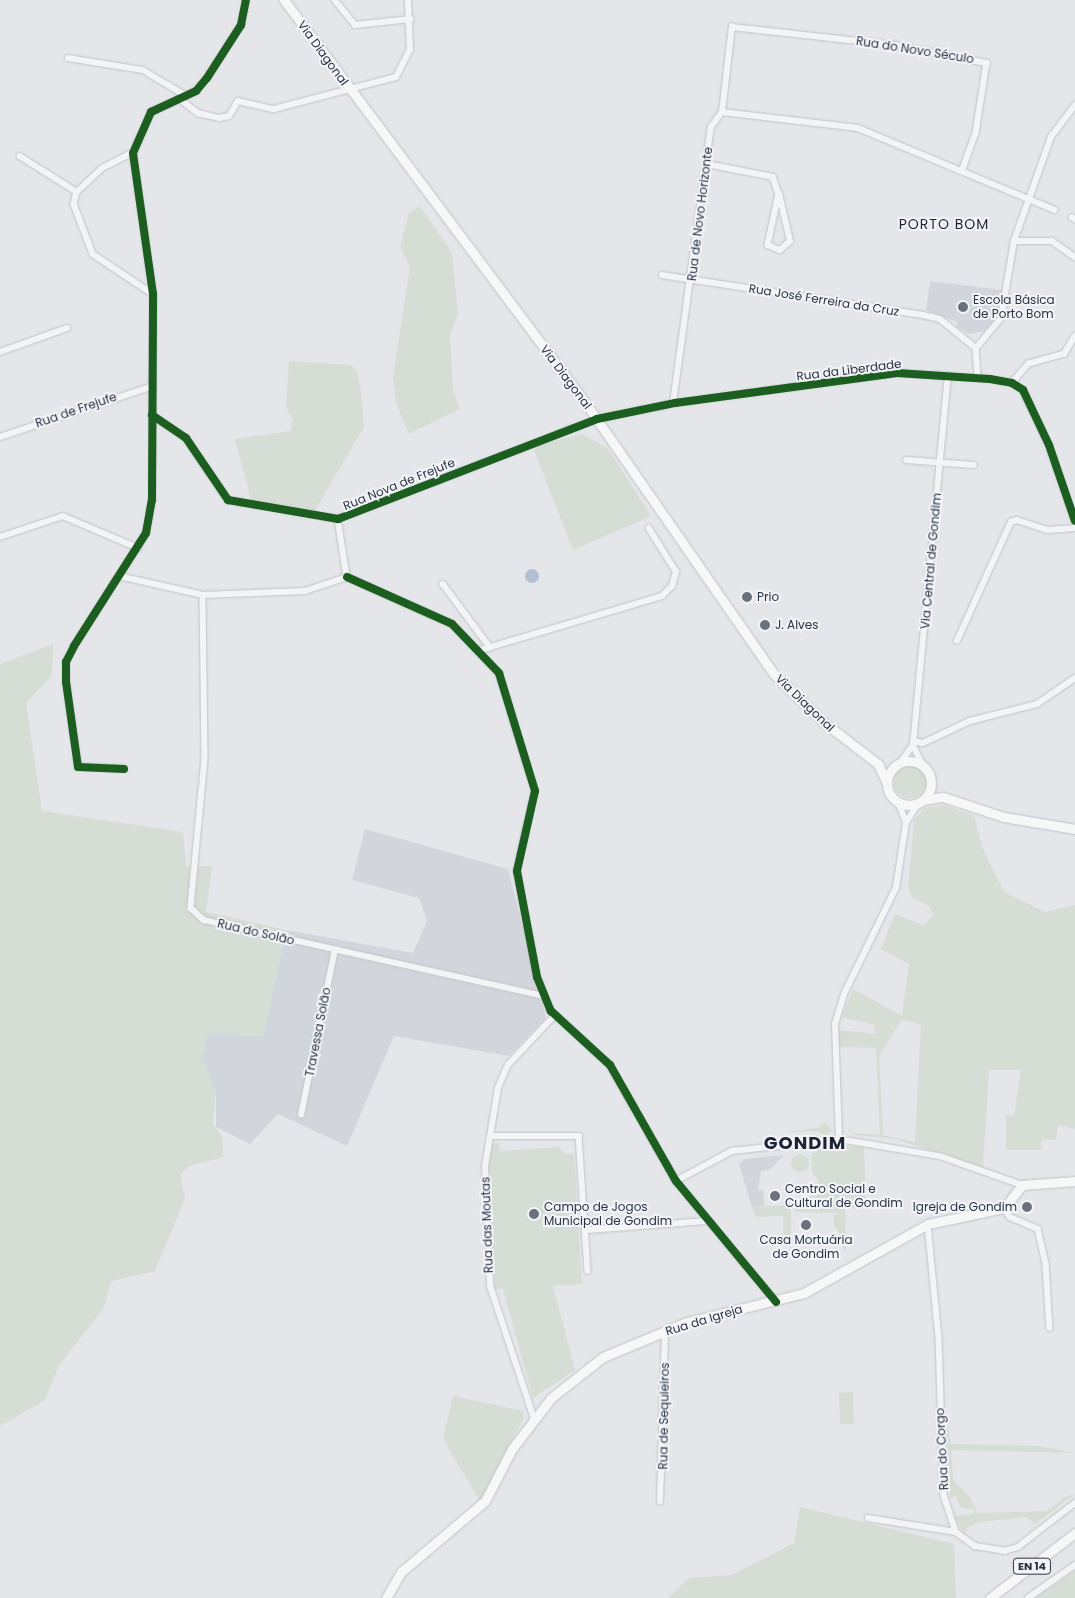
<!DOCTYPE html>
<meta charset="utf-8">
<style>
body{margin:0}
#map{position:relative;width:1075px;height:1598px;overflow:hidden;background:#e4e6e9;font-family:Poppins,sans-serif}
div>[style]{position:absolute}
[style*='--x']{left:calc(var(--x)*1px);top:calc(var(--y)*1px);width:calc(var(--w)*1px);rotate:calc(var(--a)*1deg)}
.built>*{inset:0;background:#d2d6dc}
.green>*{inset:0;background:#d5ddd4;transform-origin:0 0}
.round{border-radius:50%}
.water>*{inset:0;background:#b2c2d4}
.roads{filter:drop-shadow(0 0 1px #c2c4c7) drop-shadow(0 0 1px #c2c4c7)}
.street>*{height:5.5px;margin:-2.75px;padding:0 2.75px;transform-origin:2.75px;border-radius:2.75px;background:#f3f4f6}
.secondary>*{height:9px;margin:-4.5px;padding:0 4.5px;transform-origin:4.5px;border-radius:4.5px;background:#f7f7f7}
.secondary>.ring{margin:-4.5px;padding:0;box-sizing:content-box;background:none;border:9px solid #f7f7f7;border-radius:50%}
.primary>*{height:9px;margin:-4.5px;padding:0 4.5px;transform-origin:4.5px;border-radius:4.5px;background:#f7f7f7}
.cycleway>*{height:8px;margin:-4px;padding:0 4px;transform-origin:4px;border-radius:4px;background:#1b5e20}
.dots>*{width:14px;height:14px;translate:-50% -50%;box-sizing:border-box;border:2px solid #f2f4f8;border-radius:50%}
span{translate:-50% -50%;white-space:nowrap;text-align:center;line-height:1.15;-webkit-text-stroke:4px #f2f4f8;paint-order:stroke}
.shield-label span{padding:1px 4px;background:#f2f4f8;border:1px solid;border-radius:4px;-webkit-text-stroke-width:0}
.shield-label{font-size:11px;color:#2a3343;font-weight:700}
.street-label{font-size:12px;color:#2a3343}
.poi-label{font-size:12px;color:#2a3343}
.left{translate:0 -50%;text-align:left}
.right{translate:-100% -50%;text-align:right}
.neighbourhood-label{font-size:14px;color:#1c2434;letter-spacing:1px}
.district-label{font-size:18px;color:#1c2434;font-weight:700;letter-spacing:1px}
</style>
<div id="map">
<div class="built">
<i style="clip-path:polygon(930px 281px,1002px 290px,995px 322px,984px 331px,969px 334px,957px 327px,957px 322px,926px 310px)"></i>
<i style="clip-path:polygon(365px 829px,508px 869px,546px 1018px,509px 1056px,394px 1036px,347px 1146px,278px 1114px,250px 1144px,216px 1127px,216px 1091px,202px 1060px,208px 1032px,263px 1036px,286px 930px,413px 953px,427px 921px,419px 898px,352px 880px)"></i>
<i style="clip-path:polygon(784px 1155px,769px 1170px,761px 1171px,758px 1190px,763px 1190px,764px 1206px,752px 1207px,739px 1164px,745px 1159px)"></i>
</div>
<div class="green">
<i style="clip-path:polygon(420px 206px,452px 253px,458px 314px,450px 335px,453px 391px,460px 409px,409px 434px,396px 403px,393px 378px,410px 266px,400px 247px,409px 213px)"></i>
<i style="clip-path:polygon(289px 361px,350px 365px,357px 371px,361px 391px,364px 427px,314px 512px,252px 503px,235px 439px,291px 431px,293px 420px,286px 407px)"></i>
<i style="clip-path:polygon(582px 434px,608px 449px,651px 516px,573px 550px,534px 450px,543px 444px)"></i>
<i style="clip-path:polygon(53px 644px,52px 675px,26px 703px,42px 811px,183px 832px,186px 866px,212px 866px,206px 912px,286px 930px,263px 1037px,208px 1033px,202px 1060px,216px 1091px,213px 1124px,222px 1136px,223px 1157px,189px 1166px,180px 1175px,185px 1198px,155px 1271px,111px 1281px,104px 1308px,59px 1365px,45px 1400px,0 1426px,0 664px)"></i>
<i class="round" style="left:894px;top:766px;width:32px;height:32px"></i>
<i style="clip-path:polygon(evenodd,944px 805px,974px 816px,982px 847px,1004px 892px,1045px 912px,1075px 905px,1075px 1129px,1058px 1125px,1056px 1140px,1042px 1139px,1041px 1150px,1006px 1150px,1006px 1115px,1014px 1116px,1021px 1070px,989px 1070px,983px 1167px,895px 1139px,855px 1135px,844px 1125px,854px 1133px,880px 1135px,876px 1048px,839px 1047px,839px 1030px,875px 1034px,875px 1025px,842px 1017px,853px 989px,902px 1016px,909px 964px,881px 949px,895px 914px,923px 925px,934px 915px,929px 906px,912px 897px,908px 887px,914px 820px,925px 808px,944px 805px,902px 1019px,921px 1025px,915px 1142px,883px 1135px,879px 1056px,902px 1019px)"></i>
<i style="clip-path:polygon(825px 1122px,832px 1130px,826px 1136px,817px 1131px,784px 1132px,817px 1128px)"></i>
<i style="clip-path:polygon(499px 1143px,500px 1151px,559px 1147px,565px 1154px,574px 1154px,582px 1284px,553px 1286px,575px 1370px,533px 1398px,503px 1289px,495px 1289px,487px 1159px,491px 1144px)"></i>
<i style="clip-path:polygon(817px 1146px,864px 1146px,866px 1207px,845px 1208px,846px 1251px,851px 1254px,846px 1252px,840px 1243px,844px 1240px,834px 1226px,834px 1215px,842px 1213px,795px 1212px,795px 1198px,819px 1195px,818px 1179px,812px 1172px,812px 1153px,817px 1153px)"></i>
<i class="round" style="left:791px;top:1154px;width:18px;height:18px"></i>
<i style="clip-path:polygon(791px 1205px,791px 1240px,784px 1240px,783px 1216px,756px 1217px,752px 1207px)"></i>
<i style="left:853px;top:1392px;width:32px;height:14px;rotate:88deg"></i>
<i style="clip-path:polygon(453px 1396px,523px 1411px,524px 1418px,480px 1501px,443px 1439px)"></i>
<i style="clip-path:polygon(944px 1406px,951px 1444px,1037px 1446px,1075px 1453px,951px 1450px,953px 1480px,970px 1497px,977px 1513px,1047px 1511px,1067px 1496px,1075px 1494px,1035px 1524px,1027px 1517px,979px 1522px,967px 1528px,965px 1535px,954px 1516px,974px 1514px,974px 1509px,961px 1508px,956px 1496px,950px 1498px)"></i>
<i style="clip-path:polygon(800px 1507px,954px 1544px,956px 1598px,668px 1598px,689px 1578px,732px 1575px,794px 1543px)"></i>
<i style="clip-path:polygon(1075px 1571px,1075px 1598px,1035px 1598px)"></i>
</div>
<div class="water">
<i class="round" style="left:525px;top:569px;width:14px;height:14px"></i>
</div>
<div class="roads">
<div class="street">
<i style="--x:335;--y:0;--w:32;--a:51"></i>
<i style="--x:355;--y:25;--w:56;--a:-6.1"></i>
<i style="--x:68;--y:58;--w:76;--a:9.1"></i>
<i style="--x:143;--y:70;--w:49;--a:30.8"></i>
<i style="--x:180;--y:99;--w:23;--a:38"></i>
<i style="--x:198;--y:113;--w:22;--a:13"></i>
<i style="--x:219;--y:118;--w:10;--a:-11"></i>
<i style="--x:229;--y:116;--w:17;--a:-59"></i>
<i style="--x:238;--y:101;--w:37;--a:13"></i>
<i style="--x:274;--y:109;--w:126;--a:-14.7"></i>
<i style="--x:396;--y:77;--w:30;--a:-63"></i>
<i style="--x:410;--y:50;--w:50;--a:-92.3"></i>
<i style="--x:722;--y:112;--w:137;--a:6.7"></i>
<i style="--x:858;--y:128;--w:213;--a:22.6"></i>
<i style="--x:133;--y:153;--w:35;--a:153"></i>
<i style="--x:102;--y:169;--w:34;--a:137"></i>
<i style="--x:77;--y:192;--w:12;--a:104"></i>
<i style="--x:74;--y:204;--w:53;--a:69.2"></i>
<i style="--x:93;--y:254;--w:72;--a:33.7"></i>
<i style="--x:20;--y:156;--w:67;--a:32.3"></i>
<i style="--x:707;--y:164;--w:67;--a:11.1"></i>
<i style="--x:773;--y:177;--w:18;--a:71"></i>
<i style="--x:779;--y:194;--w:52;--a:102.2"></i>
<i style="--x:768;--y:245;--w:13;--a:23"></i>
<i style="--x:780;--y:250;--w:13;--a:-42"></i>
<i style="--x:790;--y:241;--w:48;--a:-103.2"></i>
<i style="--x:1072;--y:217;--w:4;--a:34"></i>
<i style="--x:1014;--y:241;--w:38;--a:0"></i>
<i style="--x:1052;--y:241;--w:28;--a:35"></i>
<i style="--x:662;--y:275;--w:264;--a:8.7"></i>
<i style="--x:923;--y:315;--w:17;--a:13"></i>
<i style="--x:940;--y:319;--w:46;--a:38.9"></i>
<i style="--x:976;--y:348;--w:39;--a:-50"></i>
<i style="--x:1001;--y:318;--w:78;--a:-80.4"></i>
<i style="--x:1014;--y:241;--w:110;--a:-70.4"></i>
<i style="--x:1051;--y:137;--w:40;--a:-53"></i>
<i style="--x:976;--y:348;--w:30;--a:86"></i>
<i style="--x:0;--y:352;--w:71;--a:-19.7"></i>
<i style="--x:1012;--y:383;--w:25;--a:-50"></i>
<i style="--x:1028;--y:364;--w:37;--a:-16"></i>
<i style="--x:1064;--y:354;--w:21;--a:-59"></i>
<i style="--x:673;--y:403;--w:279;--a:-82.2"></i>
<i style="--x:711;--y:127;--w:19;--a:-54"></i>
<i style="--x:722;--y:112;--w:86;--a:-83.3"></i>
<i style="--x:732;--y:27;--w:163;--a:6.3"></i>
<i style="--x:894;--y:45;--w:95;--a:11"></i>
<i style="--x:987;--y:63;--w:71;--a:98.9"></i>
<i style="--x:976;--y:133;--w:41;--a:109.7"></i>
<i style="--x:152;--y:415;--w:41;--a:34.1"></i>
<i style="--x:186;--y:438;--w:75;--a:55.9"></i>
<i style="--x:228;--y:500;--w:112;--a:9.8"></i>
<i style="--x:338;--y:519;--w:278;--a:-21.1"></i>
<i style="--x:597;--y:419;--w:80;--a:-11.6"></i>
<i style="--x:675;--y:403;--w:224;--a:-7.7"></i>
<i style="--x:897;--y:373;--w:93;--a:3.7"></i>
<i style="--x:990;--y:379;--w:22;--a:10"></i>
<i style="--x:1012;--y:383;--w:13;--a:32"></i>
<i style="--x:1023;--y:390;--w:61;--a:64.7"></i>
<i style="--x:1049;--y:445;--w:80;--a:71.1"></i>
<i style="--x:0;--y:437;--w:161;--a:-18.4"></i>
<i style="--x:906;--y:460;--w:68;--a:4.2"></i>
<i style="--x:338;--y:519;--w:59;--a:81.2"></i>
<i style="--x:0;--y:537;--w:66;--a:-18.4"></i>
<i style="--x:63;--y:516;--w:82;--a:23.1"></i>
<i style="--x:119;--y:576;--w:86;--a:12.7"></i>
<i style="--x:203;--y:595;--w:102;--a:-2.2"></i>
<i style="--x:305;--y:591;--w:44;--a:-18.4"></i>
<i style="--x:347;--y:577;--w:115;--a:24.1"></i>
<i style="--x:452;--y:624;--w:68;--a:46.2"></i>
<i style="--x:499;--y:673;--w:123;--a:73"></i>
<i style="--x:535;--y:791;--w:82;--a:102.7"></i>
<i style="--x:517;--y:871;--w:108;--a:79.3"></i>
<i style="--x:537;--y:977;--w:37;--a:68"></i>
<i style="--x:551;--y:1011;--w:80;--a:42.5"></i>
<i style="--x:610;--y:1065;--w:133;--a:60.4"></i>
<i style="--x:676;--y:1181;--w:157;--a:50.4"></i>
<i style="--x:443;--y:584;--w:79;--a:53.3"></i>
<i style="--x:203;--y:595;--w:164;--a:89.3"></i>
<i style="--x:205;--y:759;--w:150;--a:95.4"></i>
<i style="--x:191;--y:908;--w:18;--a:43"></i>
<i style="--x:204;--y:920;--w:349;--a:12.6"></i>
<i style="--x:957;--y:641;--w:131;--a:-65.6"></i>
<i style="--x:1011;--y:522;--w:6;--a:-18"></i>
<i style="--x:1017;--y:520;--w:33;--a:18"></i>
<i style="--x:1048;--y:530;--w:27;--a:-4"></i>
<i style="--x:481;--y:650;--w:189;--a:-16.6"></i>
<i style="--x:662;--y:596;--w:14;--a:-45"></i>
<i style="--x:672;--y:586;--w:15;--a:-74"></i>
<i style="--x:676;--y:572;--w:51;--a:-122.1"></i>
<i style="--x:913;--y:741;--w:10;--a:11"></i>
<i style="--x:923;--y:743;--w:52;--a:-25.1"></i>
<i style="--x:970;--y:721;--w:69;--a:-14.2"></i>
<i style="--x:1037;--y:704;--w:46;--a:-34.4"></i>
<i style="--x:913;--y:745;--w:22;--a:63"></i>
<i style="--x:901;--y:762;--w:21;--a:-55"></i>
<i style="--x:913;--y:745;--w:371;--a:-84.6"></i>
<i style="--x:124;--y:769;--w:46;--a:-177.5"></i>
<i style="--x:78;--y:767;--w:86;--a:-98"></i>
<i style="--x:66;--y:682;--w:20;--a:-90"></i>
<i style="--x:66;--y:662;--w:18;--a:-63"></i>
<i style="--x:74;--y:646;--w:134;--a:-57.5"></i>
<i style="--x:146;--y:533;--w:34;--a:-80"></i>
<i style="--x:152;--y:500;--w:206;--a:-89.7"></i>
<i style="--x:153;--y:294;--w:142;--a:-98.1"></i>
<i style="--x:133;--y:153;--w:45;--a:-66.3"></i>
<i style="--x:151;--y:112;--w:50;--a:-25"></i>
<i style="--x:196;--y:91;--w:17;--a:-50"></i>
<i style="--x:207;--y:78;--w:63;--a:-57.3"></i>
<i style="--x:241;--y:25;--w:25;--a:-79"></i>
<i style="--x:906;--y:823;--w:25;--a:-58"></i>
<i style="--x:301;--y:1115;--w:169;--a:-78.4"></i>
<i style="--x:491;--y:1136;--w:88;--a:0"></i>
<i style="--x:579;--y:1136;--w:135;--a:86.2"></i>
<i style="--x:839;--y:1139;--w:115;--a:-92"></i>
<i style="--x:835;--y:1024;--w:31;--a:-73"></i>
<i style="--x:844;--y:994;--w:118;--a:-63.9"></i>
<i style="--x:896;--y:888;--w:66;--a:-81.3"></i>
<i style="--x:906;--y:823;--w:22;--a:-111"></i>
<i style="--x:676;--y:1181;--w:64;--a:-28.2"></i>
<i style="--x:732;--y:1151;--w:108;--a:-6.4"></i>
<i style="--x:839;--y:1139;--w:102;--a:9.6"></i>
<i style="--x:940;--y:1156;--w:87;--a:19.5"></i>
<i style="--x:1004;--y:1208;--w:11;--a:56"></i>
<i style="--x:1010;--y:1217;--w:30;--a:23"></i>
<i style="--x:1038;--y:1229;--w:37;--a:77"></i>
<i style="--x:1046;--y:1265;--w:63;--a:86.4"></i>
<i style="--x:928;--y:1224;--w:115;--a:84.5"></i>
<i style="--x:939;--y:1338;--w:157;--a:88.2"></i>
<i style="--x:944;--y:1495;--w:39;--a:72"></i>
<i style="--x:956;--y:1532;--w:24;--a:36"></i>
<i style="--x:975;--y:1546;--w:30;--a:9"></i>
<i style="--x:1005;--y:1551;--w:14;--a:-17"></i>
<i style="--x:1018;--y:1547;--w:72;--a:-37.7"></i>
<i style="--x:587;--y:1230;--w:120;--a:-4.3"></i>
<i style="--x:534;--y:1419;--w:140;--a:-108.3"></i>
<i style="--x:490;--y:1286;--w:119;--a:-92.4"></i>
<i style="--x:485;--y:1167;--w:80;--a:-80.7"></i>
<i style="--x:498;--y:1088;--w:25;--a:-67"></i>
<i style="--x:508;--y:1065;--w:69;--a:-46.8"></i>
<i style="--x:660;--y:1502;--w:171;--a:-88.3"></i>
<i style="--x:868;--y:1518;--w:89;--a:9"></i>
<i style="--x:1028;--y:1598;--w:57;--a:-35.1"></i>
</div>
<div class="secondary">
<i style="--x:284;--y:0;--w:497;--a:53.2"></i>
<i style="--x:582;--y:398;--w:336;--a:55.2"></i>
<i style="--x:774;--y:674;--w:67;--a:44.4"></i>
<i style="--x:822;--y:721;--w:71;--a:37.5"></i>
<i style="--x:878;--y:764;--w:21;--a:65"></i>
<i class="ring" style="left:887px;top:761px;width:35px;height:35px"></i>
<i style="--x:923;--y:800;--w:20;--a:-9"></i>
<i style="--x:943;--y:797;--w:64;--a:18.2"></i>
<i style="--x:1004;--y:817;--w:72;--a:9.6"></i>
<i style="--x:386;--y:1598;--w:30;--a:-60"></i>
<i style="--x:401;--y:1572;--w:110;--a:-40.2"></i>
<i style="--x:485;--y:1501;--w:59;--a:-62.6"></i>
<i style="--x:512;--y:1449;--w:64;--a:-52.6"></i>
<i style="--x:551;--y:1398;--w:66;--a:-38.3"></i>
<i style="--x:603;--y:1357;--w:91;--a:-22.6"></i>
<i style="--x:687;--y:1322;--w:121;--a:-13.9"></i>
<i style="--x:804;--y:1293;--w:142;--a:-29.1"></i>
<i style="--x:928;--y:1224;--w:78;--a:-11.9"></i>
<i style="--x:1004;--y:1208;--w:29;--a:-52"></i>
<i style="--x:1022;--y:1185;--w:53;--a:-4.3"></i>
</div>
<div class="primary">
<i style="--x:990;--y:1598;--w:107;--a:-37.4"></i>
</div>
</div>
<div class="cycleway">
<i style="--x:152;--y:415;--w:41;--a:34.1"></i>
<i style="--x:186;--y:438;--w:75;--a:55.9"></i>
<i style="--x:228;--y:500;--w:112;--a:9.8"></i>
<i style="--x:338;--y:519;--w:278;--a:-21.1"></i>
<i style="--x:597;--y:419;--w:80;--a:-11.6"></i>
<i style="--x:675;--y:403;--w:224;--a:-7.7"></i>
<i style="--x:897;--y:373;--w:93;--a:3.7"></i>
<i style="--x:990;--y:379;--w:22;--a:10"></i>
<i style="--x:1012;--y:383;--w:13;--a:32"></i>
<i style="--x:1023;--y:390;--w:61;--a:64.7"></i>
<i style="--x:1049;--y:445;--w:80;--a:71.1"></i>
<i style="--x:347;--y:577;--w:115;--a:24.1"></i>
<i style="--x:452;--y:624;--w:68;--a:46.2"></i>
<i style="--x:499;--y:673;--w:123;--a:73"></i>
<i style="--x:535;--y:791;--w:82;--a:102.7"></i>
<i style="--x:517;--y:871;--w:108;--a:79.3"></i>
<i style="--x:537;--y:977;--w:37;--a:68"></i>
<i style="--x:551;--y:1011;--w:80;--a:42.5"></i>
<i style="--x:610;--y:1065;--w:133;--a:60.4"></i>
<i style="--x:676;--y:1181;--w:157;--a:50.4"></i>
<i style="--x:124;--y:769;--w:46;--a:-177.5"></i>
<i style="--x:78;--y:767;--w:86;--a:-98"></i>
<i style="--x:66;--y:682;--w:20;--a:-90"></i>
<i style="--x:66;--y:662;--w:18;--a:-63"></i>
<i style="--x:74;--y:646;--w:134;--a:-57.5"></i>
<i style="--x:146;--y:533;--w:34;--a:-80"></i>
<i style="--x:152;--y:500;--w:206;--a:-89.7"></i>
<i style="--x:153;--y:294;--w:142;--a:-98.1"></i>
<i style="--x:133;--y:153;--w:45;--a:-66.3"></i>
<i style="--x:151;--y:112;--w:50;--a:-25"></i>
<i style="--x:196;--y:91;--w:17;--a:-50"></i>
<i style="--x:207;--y:78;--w:63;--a:-57.3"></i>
<i style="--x:241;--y:25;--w:25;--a:-79"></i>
</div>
<div class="dots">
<i style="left:963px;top:307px;background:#6b727d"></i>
<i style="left:747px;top:597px;background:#6b727d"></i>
<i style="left:765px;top:625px;background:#6b727d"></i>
<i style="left:775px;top:1196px;background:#6b727d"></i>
<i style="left:1027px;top:1207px;background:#6b727d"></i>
<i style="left:534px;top:1214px;background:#6b727d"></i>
<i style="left:806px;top:1225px;background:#6b727d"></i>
</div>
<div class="shield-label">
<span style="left:1032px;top:1566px">EN 14</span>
</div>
<div class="street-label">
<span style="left:915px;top:50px;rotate:9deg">Rua do Novo Século</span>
<span style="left:323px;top:53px;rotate:54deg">Via Diagonal</span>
<span style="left:700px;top:214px;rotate:-83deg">Rua de Novo Horizonte</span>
<span style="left:824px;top:300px;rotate:9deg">Rua José Ferreira da Cruz</span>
<span style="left:849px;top:370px;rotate:-7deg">Rua da Liberdade</span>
<span style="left:566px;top:377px;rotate:53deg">Via Diagonal</span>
<span style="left:76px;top:410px;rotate:-19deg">Rua de Frejufe</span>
<span style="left:399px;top:484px;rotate:-22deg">Rua Nova de Frejufe</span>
<span style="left:931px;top:561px;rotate:-85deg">Via Central de Gondim</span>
<span style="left:805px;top:703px;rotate:44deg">Via Diagonal</span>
<span style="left:256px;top:932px;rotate:13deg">Rua do Solão</span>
<span style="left:318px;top:1032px;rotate:-79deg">Travessa Solão</span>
<span style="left:487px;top:1225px;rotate:-92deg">Rua das Moutas</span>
<span style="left:704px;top:1320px;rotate:-17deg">Rua da Igreja</span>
<span style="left:664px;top:1416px;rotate:-89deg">Rua de Sequieiros</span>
<span style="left:942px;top:1449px;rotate:-93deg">Rua do Corgo</span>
</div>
<div class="poi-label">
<span class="left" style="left:973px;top:307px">Escola Básica<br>de Porto Bom</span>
<span class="left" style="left:757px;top:597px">Prio</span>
<span class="left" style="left:775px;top:625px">J. Alves</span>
<span class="left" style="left:785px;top:1196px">Centro Social e<br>Cultural de Gondim</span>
<span class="left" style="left:544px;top:1214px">Campo de Jogos<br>Municipal de Gondim</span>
<span class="right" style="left:1017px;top:1207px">Igreja de Gondim</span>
<span style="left:806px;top:1247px">Casa Mortuária<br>de Gondim</span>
</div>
<div class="neighbourhood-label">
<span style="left:944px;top:224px">PORTO BOM</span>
</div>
<div class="district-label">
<span style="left:805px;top:1143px">GONDIM</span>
</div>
</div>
